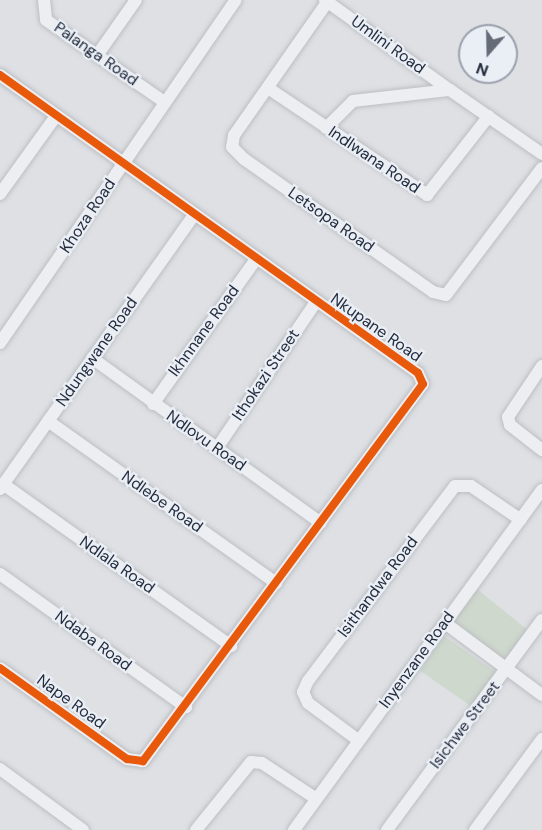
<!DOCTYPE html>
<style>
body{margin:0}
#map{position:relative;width:542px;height:830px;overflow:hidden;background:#dee0e4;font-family:"DM Sans",sans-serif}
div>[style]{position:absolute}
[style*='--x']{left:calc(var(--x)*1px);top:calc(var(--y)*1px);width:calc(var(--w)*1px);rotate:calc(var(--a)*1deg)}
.green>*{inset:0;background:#ced8cd;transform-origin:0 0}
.roads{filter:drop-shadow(0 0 2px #bcbec2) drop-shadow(0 0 2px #bcbec2)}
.minor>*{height:12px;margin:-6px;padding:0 6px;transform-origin:6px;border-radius:6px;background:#edeef1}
.cycleway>*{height:8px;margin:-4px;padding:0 4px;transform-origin:4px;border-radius:4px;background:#e8590c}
span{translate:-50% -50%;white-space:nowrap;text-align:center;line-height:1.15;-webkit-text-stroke:4.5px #eaeef5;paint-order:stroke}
.street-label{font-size:16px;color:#242d3e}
.north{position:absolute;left:458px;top:24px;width:60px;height:60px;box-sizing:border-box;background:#eaeef5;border:2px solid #9ba1ac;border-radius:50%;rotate:200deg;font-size:16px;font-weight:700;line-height:24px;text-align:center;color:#242d3e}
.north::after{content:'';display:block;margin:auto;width:21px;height:27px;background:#656c78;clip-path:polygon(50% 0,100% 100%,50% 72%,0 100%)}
</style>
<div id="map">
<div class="green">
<i style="left:477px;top:589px;width:69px;height:42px;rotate:39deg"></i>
<i style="left:444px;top:636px;width:64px;height:42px;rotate:35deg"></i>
</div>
<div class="roads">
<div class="minor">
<i style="--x:44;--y:0;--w:20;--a:84"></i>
<i style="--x:46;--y:20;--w:142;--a:34.7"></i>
<i style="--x:325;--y:0;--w:154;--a:35.8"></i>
<i style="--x:328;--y:1;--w:164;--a:125"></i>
<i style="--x:234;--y:135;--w:12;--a:99"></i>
<i style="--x:232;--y:147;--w:17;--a:45"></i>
<i style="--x:244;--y:159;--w:231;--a:35.1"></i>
<i style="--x:433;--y:292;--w:13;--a:13"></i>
<i style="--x:446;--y:295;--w:159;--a:-52.9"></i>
<i style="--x:98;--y:54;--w:66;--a:-54.9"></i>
<i style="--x:0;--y:75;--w:513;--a:35.49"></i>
<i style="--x:418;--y:373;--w:12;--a:66"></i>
<i style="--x:423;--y:384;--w:470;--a:126.6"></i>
<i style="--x:143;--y:761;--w:16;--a:-173"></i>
<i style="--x:127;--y:759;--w:156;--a:-144.4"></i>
<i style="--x:268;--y:88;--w:192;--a:33.9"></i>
<i style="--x:427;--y:195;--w:100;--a:-51.9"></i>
<i style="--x:326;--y:128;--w:38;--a:-45"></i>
<i style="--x:353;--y:101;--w:98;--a:-6.5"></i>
<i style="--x:450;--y:90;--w:112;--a:34.8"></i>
<i style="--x:0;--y:194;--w:96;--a:-54.3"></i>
<i style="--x:0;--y:343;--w:416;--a:-55.5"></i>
<i style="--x:92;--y:358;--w:282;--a:35.8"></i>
<i style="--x:542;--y:366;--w:61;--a:123.7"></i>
<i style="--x:508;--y:417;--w:8;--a:76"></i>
<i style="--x:510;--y:425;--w:41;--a:38"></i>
<i style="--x:153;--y:404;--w:178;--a:-54.6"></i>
<i style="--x:48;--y:421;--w:280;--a:35.4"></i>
<i style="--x:217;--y:448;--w:176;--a:-55.9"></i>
<i style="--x:3;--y:484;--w:280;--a:35.4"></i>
<i style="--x:0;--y:489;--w:336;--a:-54.7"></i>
<i style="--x:0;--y:574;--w:229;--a:35.6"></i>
<i style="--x:445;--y:623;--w:121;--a:36.6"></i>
<i style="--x:358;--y:740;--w:62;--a:-143.5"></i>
<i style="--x:308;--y:703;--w:12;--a:-114"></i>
<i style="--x:303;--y:692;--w:12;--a:-66"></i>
<i style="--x:308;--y:681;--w:244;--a:-53"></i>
<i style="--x:455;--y:486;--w:16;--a:0"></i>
<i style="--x:471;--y:486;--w:60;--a:34.2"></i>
<i style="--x:0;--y:769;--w:103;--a:36.3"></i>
<i style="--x:196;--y:830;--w:87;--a:-51"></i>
<i style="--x:251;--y:762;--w:11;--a:5"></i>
<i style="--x:262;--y:763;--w:64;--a:33.4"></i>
<i style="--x:294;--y:830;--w:421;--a:-53.9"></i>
<i style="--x:387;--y:830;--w:261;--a:-53.6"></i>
<i style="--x:475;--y:830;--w:113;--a:-53.6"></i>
</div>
</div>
<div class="cycleway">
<i style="--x:0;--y:75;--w:513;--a:35.49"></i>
<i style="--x:418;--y:373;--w:12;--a:66"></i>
<i style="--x:423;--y:384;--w:470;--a:126.6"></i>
<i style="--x:143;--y:761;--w:16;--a:-173"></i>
<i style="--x:127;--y:759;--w:156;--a:-144.4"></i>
</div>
<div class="street-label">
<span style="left:388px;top:45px;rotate:36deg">Umlini Road</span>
<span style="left:96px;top:54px;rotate:35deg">Palanga Road</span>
<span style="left:374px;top:160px;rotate:34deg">Indlwana Road</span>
<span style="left:88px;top:216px;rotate:-56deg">Khoza Road</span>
<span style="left:331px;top:220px;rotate:35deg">Letsopa Road</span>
<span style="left:376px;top:328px;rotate:35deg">Nkupane Road</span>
<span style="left:204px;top:331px;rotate:-54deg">Ikhnnane Road</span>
<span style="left:97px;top:352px;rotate:-55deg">Ndungwane Road</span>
<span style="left:266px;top:375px;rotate:-56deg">Ithokazi Street</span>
<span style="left:206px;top:441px;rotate:35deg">Ndlovu Road</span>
<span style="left:162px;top:502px;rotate:35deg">Ndlebe Road</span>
<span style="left:117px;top:565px;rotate:35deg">Ndlala Road</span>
<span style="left:378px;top:587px;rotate:-53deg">Isithandwa Road</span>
<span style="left:93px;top:641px;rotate:36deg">Ndaba Road</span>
<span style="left:417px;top:660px;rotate:-54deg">Inyenzane Road</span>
<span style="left:71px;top:702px;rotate:36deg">Nape Road</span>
<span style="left:465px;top:725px;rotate:-53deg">Isichwe Street</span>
</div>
<div class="north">N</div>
</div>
